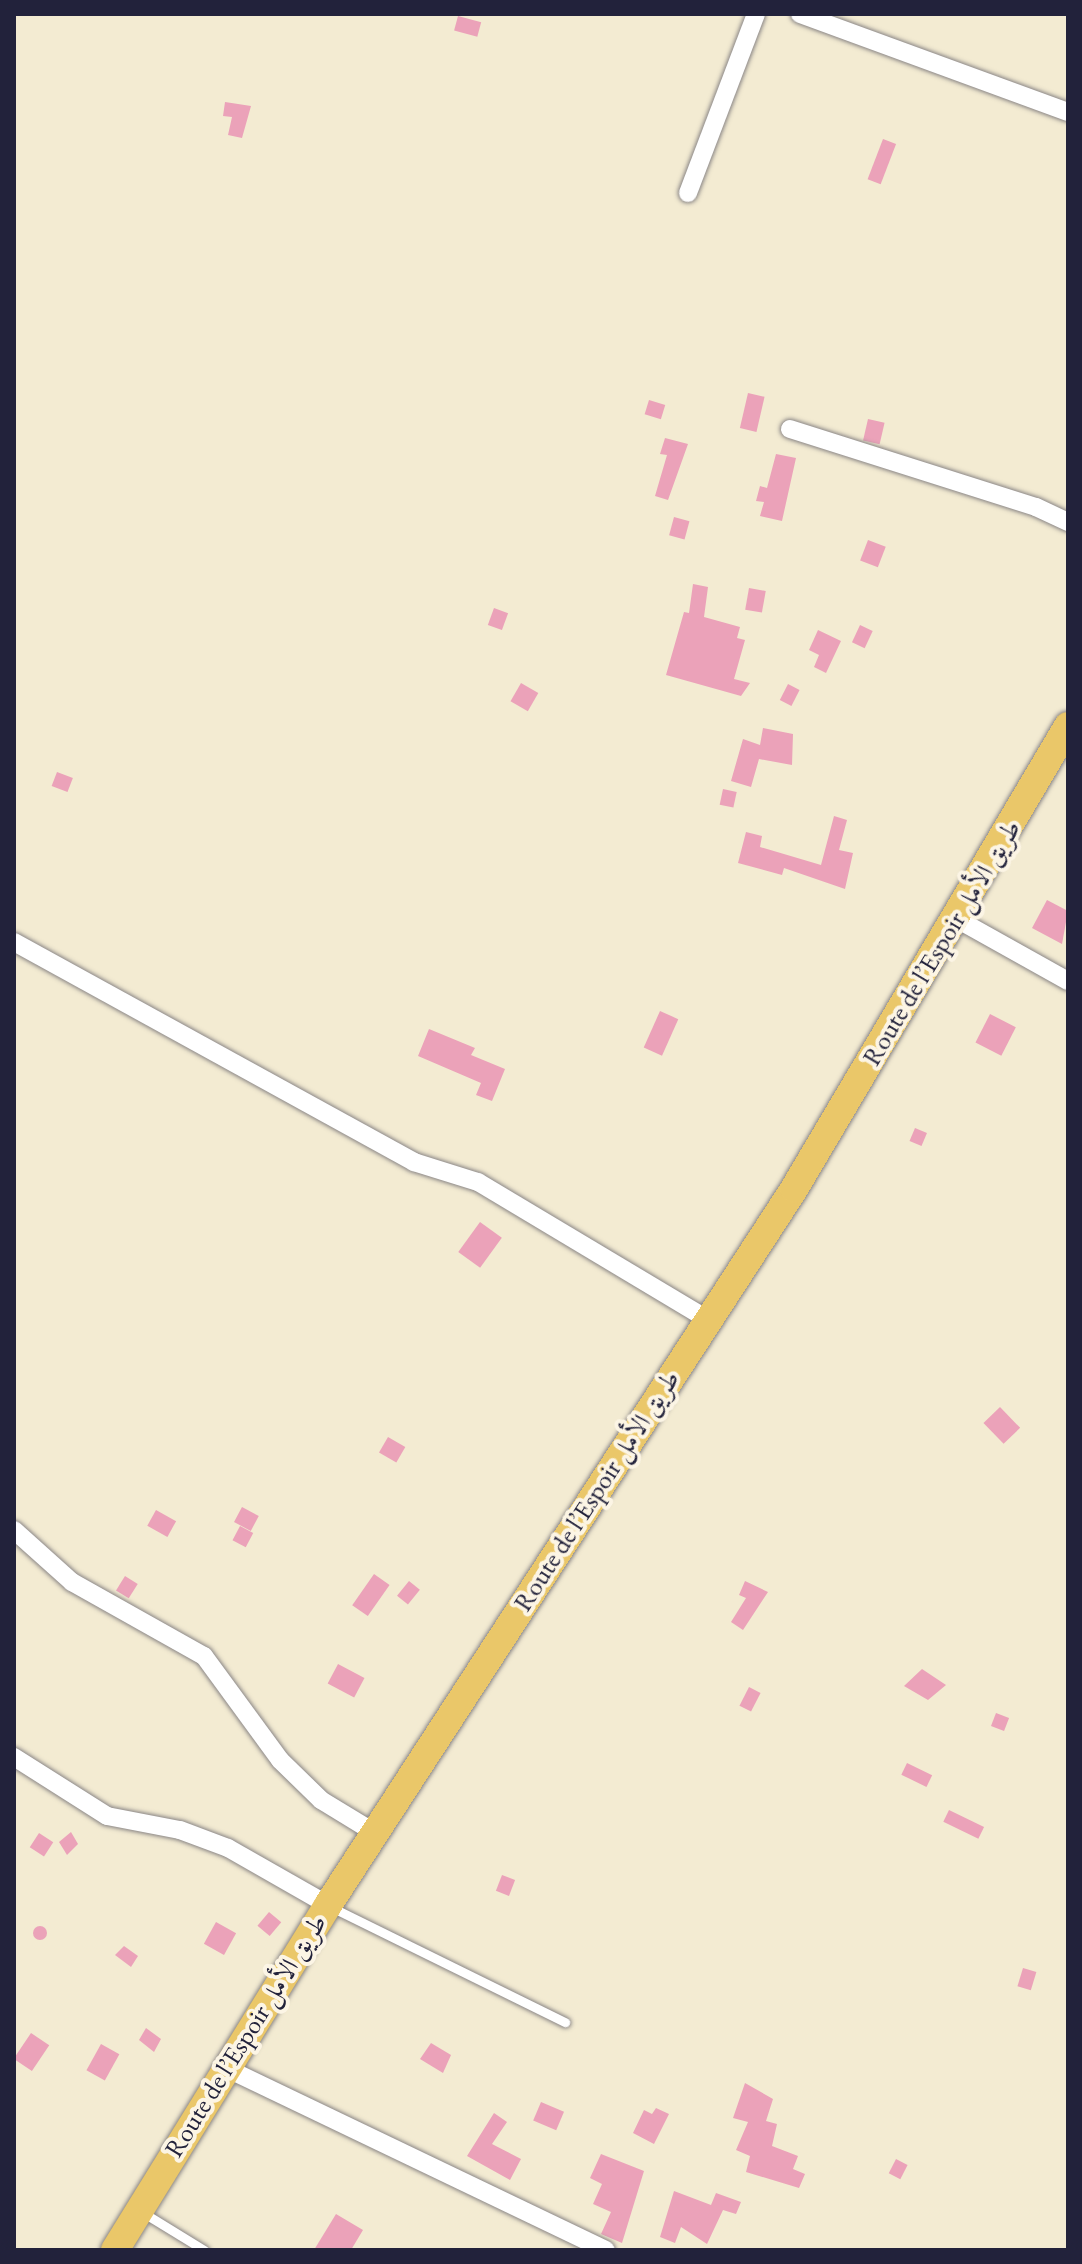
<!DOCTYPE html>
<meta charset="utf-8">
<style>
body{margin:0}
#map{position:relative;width:1082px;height:2264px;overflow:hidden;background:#f3ebd2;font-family:"EB Garamond",Amiri,serif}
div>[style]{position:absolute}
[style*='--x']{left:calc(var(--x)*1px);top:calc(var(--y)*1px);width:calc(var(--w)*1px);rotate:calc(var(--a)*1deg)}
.building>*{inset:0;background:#eba2b9;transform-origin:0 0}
.round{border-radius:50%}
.roads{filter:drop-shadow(0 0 2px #8a8686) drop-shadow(0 0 2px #8a8686)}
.service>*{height:9px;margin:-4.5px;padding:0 4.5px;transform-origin:4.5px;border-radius:4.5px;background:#fff}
.minor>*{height:18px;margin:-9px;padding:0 9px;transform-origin:9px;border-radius:9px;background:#fff}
.trunk>*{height:28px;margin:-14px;padding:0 14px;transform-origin:14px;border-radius:14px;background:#eac769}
span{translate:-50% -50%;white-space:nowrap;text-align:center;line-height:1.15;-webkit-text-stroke:8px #fcf5e5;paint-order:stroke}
.street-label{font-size:26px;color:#22223b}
.frame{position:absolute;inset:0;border:16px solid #22223b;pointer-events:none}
</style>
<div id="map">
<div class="building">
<i style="left:458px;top:16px;width:24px;height:15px;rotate:15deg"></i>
<i style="clip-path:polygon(225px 102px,251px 106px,242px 138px,228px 135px,232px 117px,223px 116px)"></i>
<i style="left:883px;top:139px;width:14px;height:43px;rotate:21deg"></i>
<i style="left:748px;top:393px;width:17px;height:36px;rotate:13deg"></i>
<i style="left:649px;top:400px;width:17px;height:15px;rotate:17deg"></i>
<i style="left:868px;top:419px;width:17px;height:22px;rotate:13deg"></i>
<i style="clip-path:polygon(665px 438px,688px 444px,668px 500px,655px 496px,667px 455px,660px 454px)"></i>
<i style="clip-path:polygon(776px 454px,796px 458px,782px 521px,760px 516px,764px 502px,756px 501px,760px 486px,767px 488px)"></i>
<i style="left:674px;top:517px;width:16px;height:19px;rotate:15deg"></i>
<i style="left:868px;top:540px;width:19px;height:22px;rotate:21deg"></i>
<i style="clip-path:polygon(693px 584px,708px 587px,704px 617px,740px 627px,737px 638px,745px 640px,734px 679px,750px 683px,741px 696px,666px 675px,684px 612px,689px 613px)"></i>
<i style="left:749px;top:588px;width:17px;height:22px;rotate:10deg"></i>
<i style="left:494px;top:608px;width:15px;height:18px;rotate:20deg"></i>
<i style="left:860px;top:625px;width:14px;height:19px;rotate:25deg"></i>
<i style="clip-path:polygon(818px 630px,841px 641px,826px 673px,814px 667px,819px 655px,809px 650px)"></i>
<i style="left:521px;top:683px;width:20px;height:21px;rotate:30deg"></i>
<i style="left:788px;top:684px;width:13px;height:18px;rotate:27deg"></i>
<i style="clip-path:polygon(763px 728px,793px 734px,792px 765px,759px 759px,751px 787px,731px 781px,743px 739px,760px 745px)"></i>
<i style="left:57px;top:772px;width:17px;height:15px;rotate:21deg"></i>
<i style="left:723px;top:789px;width:14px;height:16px;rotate:12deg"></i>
<i style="clip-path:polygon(834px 816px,847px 820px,839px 850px,853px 853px,845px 889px,784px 868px,782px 875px,738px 863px,746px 832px,762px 836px,760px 847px,821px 865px)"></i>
<i style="clip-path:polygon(1047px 900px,1068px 911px,1062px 944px,1032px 928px)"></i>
<i style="left:660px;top:1011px;width:20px;height:40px;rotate:24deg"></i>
<i style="left:990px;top:1014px;width:29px;height:32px;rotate:27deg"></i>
<i style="clip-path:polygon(429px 1029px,475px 1048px,471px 1055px,505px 1069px,492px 1101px,476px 1095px,481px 1083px,418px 1056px)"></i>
<i style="left:915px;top:1128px;width:13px;height:14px;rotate:23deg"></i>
<i style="left:480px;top:1222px;width:27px;height:37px;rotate:36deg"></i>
<i style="left:1000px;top:1407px;width:29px;height:23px;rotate:46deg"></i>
<i style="left:388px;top:1437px;width:20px;height:18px;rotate:30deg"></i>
<i style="left:242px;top:1507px;width:19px;height:17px;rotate:28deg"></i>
<i style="left:156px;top:1510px;width:23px;height:18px;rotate:29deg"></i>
<i style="left:240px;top:1526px;width:15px;height:16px;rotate:28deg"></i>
<i style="left:374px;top:1574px;width:19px;height:38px;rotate:35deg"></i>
<i style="left:125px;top:1576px;width:15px;height:17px;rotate:32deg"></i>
<i style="left:409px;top:1581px;width:14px;height:19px;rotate:39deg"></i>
<i style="clip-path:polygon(745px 1581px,768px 1592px,743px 1630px,731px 1622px,746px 1598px,739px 1595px)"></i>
<i style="left:338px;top:1664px;width:30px;height:22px;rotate:28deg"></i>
<i style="clip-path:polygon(922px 1669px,946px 1685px,928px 1700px,904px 1686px)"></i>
<i style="left:749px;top:1687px;width:13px;height:21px;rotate:27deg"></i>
<i style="left:996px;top:1713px;width:14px;height:14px;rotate:21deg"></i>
<i style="left:907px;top:1763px;width:28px;height:13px;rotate:26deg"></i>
<i style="left:949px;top:1810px;width:39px;height:13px;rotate:26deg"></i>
<i style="clip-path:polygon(71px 1832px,78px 1844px,67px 1855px,59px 1842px)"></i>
<i style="left:39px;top:1833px;width:17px;height:17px;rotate:33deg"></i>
<i style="left:502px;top:1875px;width:14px;height:17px;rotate:21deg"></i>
<i style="left:269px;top:1912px;width:16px;height:18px;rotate:40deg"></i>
<i style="left:216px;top:1922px;width:23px;height:25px;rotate:29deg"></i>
<i class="round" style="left:33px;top:1926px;width:14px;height:14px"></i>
<i style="clip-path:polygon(124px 1946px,138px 1956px,131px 1967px,115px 1955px)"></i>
<i style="left:1023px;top:1968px;width:14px;height:19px;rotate:17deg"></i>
<i style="clip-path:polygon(146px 2028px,161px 2039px,154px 2052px,139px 2040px)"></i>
<i style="left:31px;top:2033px;width:22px;height:31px;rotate:34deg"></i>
<i style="clip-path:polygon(431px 2043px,451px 2055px,443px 2073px,420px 2059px)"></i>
<i style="left:101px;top:2044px;width:21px;height:30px;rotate:29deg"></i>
<i style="clip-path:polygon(745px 2083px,773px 2099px,766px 2121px,777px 2124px,772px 2146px,798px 2156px,793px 2169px,805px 2174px,799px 2188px,746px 2172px,750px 2156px,736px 2150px,748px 2122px,733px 2118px)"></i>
<i style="left:541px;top:2102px;width:25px;height:20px;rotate:23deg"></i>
<i style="clip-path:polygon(656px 2108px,669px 2114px,654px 2144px,633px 2133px,644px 2110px,652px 2114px)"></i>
<i style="clip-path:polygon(494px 2113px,507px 2122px,492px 2144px,521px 2159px,510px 2180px,467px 2156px)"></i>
<i style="clip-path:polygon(601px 2154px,644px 2171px,622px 2243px,601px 2234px,611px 2212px,593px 2204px,602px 2184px,590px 2178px)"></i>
<i style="left:896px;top:2159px;width:13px;height:16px;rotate:27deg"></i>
<i style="clip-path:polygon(674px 2191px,711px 2205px,716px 2193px,741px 2202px,736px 2214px,723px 2210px,707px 2244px,681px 2227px,675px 2243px,660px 2237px)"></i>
<i style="clip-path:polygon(336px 2214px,363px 2230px,351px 2250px,314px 2250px)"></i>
</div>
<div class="roads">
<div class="service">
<i style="--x:331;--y:1907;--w:261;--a:26.2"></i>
<i style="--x:142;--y:2212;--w:73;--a:31.5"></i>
</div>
<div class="minor">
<i style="--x:800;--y:14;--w:285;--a:20.1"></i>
<i style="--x:688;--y:193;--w:191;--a:-69.2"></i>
<i style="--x:790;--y:429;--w:258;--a:17.6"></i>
<i style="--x:1036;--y:507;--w:35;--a:25"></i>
<i style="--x:957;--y:919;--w:127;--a:29.2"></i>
<i style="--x:14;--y:942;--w:457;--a:28.8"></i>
<i style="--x:414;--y:1162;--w:67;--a:17.4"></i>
<i style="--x:478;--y:1182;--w:269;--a:30.9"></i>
<i style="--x:14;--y:1530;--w:78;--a:41.9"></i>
<i style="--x:72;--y:1582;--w:151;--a:29.3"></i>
<i style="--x:204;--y:1656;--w:129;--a:53.8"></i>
<i style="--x:280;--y:1760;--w:57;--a:44.3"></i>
<i style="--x:321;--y:1800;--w:63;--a:31.4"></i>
<i style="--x:14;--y:1757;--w:110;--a:32.4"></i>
<i style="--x:107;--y:1816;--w:74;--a:10.9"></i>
<i style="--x:180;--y:1830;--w:51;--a:20.6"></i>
<i style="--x:228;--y:1848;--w:115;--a:29.7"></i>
<i style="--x:226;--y:2068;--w:421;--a:25.6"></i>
</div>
<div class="trunk">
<i style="--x:115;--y:2250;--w:405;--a:-58.3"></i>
<i style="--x:328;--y:1905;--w:854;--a:-56.94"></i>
<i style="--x:794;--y:1189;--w:538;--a:-59.38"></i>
</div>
</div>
<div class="street-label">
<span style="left:942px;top:943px;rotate:-59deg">Route de l’Espoir طريق الأمل</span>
<span style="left:597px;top:1491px;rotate:-57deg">Route de l’Espoir طريق الأمل</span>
<span style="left:246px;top:2036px;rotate:-58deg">Route de l’Espoir طريق الأمل</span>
</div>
<div class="frame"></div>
</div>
